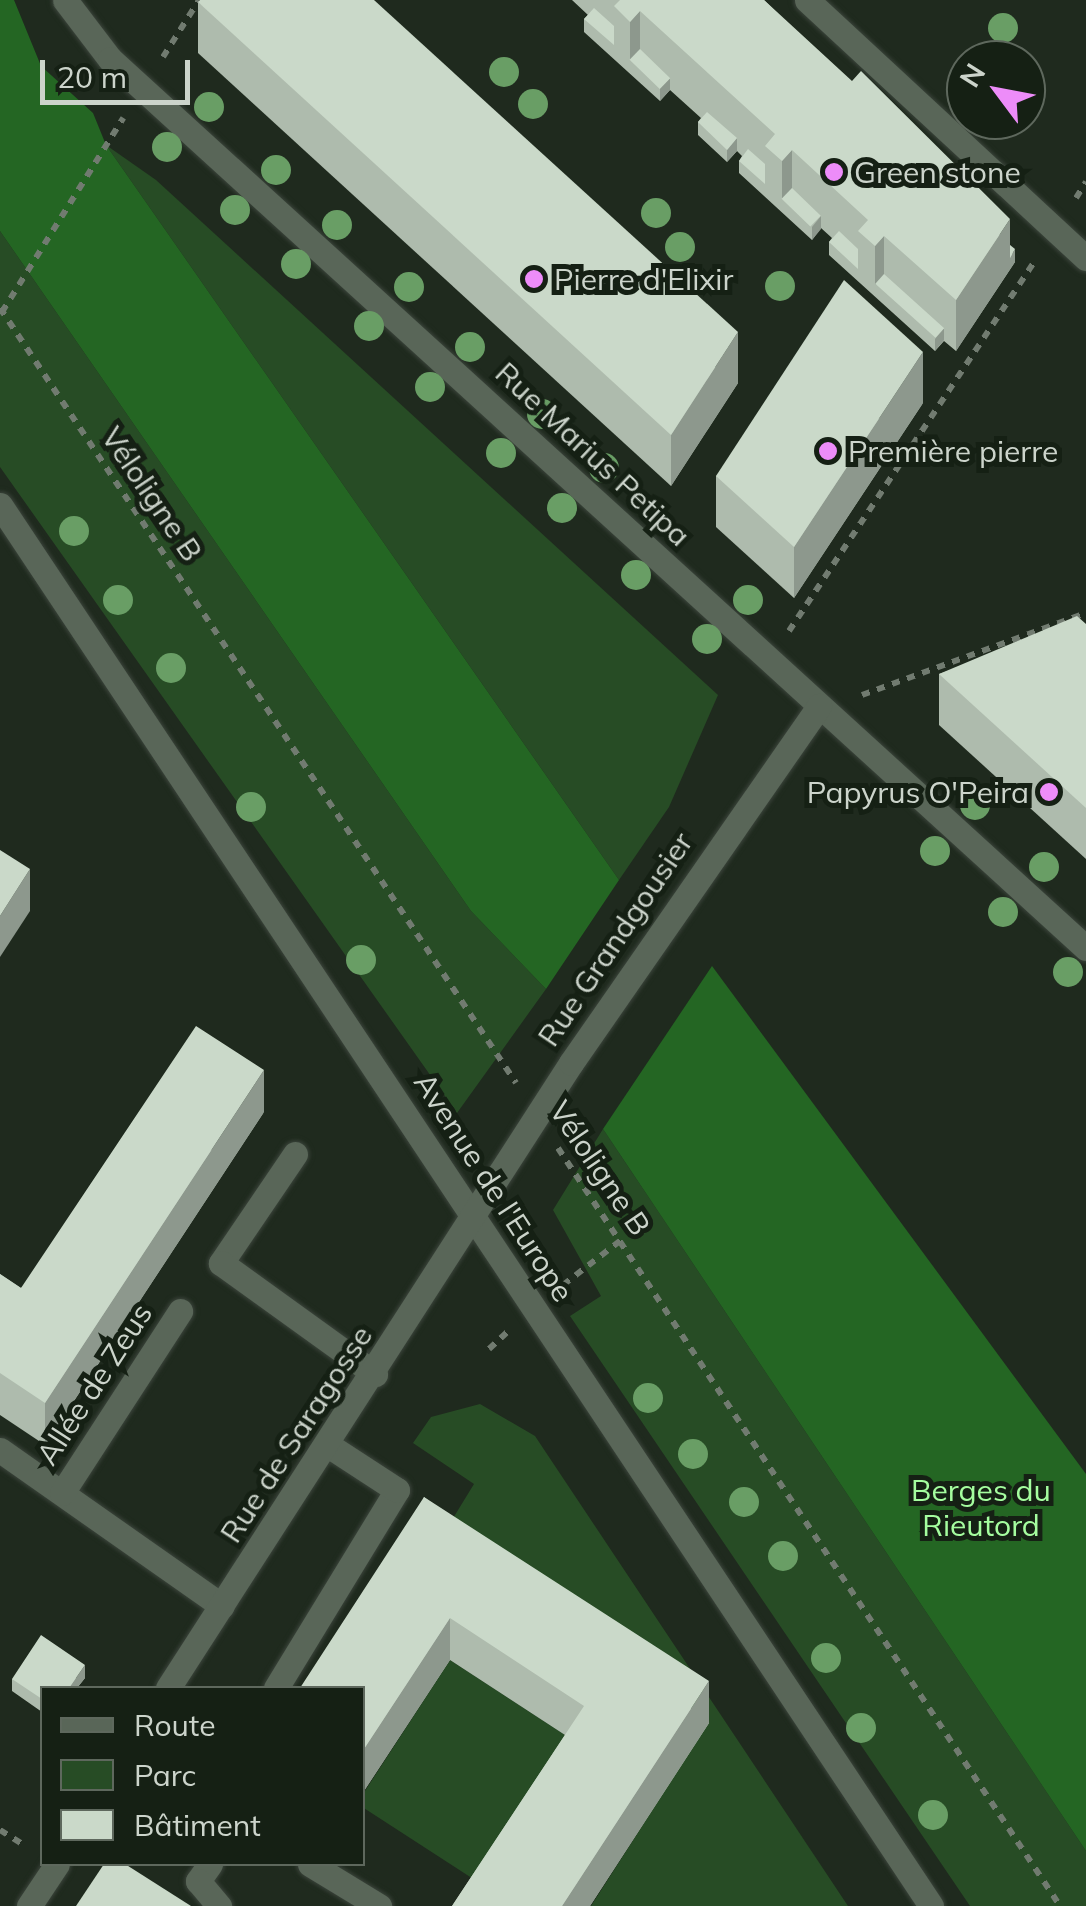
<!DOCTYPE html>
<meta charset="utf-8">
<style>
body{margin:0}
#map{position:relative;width:1086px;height:1906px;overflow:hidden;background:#1f2a1e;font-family:Mulish,sans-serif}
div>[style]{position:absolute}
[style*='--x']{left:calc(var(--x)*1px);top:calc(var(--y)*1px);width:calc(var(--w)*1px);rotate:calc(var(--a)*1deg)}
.green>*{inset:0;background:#274c25;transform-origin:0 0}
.forest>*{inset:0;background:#246623}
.path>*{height:6px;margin-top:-3px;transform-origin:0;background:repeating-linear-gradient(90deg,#717b70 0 8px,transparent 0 16px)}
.roads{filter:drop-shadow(0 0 2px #3b443b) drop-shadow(0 0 2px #3b443b)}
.lane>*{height:25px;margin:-12.5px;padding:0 12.5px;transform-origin:12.5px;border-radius:12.5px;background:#596658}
.street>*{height:25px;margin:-12.5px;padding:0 12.5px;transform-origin:12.5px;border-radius:12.5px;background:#596658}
.trees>*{width:30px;height:30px;margin:-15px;border-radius:50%;background:#699e65}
.wall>*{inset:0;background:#aebbad}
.shaded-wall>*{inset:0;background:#8d988d}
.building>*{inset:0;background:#cad9c9;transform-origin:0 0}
.dots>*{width:28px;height:28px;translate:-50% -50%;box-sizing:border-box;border:5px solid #152014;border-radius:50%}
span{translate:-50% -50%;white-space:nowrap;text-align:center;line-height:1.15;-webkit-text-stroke:10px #152014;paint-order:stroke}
.poi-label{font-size:30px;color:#ccd4cb}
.left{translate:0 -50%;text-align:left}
.right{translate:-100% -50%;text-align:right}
.street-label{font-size:30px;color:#ccd4cb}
.park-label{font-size:30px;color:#a5fd9f}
.legend{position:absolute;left:40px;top:1686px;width:325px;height:180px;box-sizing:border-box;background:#152014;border:2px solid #5e685d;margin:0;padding:12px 18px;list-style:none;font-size:30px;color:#ccd4cb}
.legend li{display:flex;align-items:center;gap:20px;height:50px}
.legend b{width:50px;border:2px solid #5e685d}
.north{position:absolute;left:946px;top:40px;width:100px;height:100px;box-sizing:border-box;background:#152014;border:2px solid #5e685d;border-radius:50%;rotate:302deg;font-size:28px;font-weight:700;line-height:40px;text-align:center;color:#ccd4cb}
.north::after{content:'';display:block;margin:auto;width:35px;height:45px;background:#ed8cf9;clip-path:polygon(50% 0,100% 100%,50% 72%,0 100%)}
.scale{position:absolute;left:40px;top:60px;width:150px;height:45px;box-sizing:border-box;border:5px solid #ccd4cb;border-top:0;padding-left:12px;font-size:30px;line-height:35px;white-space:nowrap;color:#ccd4cb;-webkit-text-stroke:8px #152014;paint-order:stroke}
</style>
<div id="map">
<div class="green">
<i style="clip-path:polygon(106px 145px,156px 180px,718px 695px,669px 807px,619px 880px)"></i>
<i style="clip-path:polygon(0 231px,471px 911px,546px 989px,457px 1113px,0 467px)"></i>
<i style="clip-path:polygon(603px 1129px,1086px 1851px,1086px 1906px,970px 1906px,570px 1316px,601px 1296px,553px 1210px)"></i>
<i style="clip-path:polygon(480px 1404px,535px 1436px,848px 1906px,591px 1906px,708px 1723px,436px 1546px,474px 1484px,413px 1443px,431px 1417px)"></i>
<i style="left:450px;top:1660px;width:160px;height:171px;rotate:33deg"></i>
</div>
<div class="forest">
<i style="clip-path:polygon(0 0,14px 0,41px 66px,93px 113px,106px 145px,619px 880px,546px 989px,471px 911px,0 231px)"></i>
<i style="clip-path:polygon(712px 966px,1086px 1474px,1086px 1851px,603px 1129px)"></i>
</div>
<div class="path">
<i style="--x:163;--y:57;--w:67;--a:-57.7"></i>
<i style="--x:1076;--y:198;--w:19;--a:-58"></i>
<i style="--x:0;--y:308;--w:931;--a:56.34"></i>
<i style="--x:2;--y:312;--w:229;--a:-58"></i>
<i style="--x:789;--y:631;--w:447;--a:-56.4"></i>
<i style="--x:862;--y:695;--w:239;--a:-20.1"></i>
<i style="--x:558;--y:1148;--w:909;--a:56.48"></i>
<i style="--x:563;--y:1285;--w:73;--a:-37.8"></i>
<i style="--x:489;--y:1349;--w:25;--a:-43"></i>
<i style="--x:0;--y:1830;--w:28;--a:32"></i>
</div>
<div class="roads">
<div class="lane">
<i style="--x:295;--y:1154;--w:132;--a:124.2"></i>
<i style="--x:221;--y:1263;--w:190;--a:35.8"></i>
<i style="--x:0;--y:1450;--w:271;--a:35.1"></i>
<i style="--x:62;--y:1493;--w:217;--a:-57"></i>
<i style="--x:276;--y:1688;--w:232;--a:-58.6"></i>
<i style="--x:397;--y:1490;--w:82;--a:-146.9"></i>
<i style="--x:210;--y:1864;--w:21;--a:125"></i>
<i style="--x:198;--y:1881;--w:33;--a:50"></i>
<i style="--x:310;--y:1864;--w:81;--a:31.3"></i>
</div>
<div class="street">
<i style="--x:65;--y:0;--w:74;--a:52.7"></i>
<i style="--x:110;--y:59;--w:1320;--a:42.33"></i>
<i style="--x:807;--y:0;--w:380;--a:42.8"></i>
<i style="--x:0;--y:505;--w:1682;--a:56.39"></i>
<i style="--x:168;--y:1688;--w:744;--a:-57.19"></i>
<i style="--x:571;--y:1063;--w:435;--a:-55.2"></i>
<i style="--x:29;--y:1906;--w:50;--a:-56.3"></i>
</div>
</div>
<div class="trees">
<i style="left:1003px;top:28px"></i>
<i style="left:504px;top:72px"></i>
<i style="left:533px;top:104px"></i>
<i style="left:209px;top:107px"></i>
<i style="left:167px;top:147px"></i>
<i style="left:276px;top:170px"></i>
<i style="left:235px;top:210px"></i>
<i style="left:656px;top:213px"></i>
<i style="left:337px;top:225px"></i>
<i style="left:680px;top:247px"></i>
<i style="left:296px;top:264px"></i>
<i style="left:780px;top:286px"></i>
<i style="left:409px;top:287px"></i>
<i style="left:369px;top:326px"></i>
<i style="left:470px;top:347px"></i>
<i style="left:430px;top:387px"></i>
<i style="left:542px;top:414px"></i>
<i style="left:501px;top:453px"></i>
<i style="left:604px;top:468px"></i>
<i style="left:562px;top:508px"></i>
<i style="left:74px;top:531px"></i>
<i style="left:636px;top:575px"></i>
<i style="left:118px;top:600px"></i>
<i style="left:748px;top:600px"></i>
<i style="left:707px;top:639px"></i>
<i style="left:171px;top:668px"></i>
<i style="left:975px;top:805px"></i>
<i style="left:251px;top:807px"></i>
<i style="left:935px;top:851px"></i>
<i style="left:1044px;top:867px"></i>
<i style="left:1003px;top:912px"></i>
<i style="left:361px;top:960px"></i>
<i style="left:1068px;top:972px"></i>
<i style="left:648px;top:1398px"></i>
<i style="left:693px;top:1454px"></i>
<i style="left:744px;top:1502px"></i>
<i style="left:783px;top:1556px"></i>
<i style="left:826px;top:1658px"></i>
<i style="left:861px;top:1728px"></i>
<i style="left:933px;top:1815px"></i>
</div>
<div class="wall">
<i style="clip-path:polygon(572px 0,764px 0,1010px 245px,1015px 262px,956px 351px,944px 341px,935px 351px,829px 255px,829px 242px,832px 238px,821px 228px,812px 240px,739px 173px,739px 161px,742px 156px,737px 151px,727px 162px,698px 135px,698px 122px,701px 118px,670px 90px,660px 101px,584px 32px,584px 19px,588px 15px)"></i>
<i style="clip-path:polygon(198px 2px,738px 383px,671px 486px,198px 53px)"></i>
<i style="clip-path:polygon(923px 403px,794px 598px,716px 527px,716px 476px)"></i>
<i style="clip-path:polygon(1086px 624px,1086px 859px,939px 725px,939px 674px)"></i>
<i style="clip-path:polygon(264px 1112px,45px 1445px,0 1415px,0 1274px,21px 1288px)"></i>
<i style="clip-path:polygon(424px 1497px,709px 1723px,590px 1906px,452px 1906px,565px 1735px,450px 1660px,362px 1794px,362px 1688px)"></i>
<i style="clip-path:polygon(85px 1678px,77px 1688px,42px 1688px,42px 1712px,12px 1691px,12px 1679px)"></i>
</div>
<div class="shaded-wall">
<i style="clip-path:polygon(640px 11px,640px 62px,630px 60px,630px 22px)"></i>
<i style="clip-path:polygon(670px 78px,670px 90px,660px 101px,660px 88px)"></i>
<i style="clip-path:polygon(737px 138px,737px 151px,727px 162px,727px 150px)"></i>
<i style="clip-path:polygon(792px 150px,792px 201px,782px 199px,782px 161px)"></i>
<i style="clip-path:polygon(821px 216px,821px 229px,812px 240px,812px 227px)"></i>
<i style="clip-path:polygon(1010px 219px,1010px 258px,1015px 249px,1015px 262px,956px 351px,956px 300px)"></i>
<i style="clip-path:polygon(884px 236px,884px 286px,875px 284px,875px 296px,875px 246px)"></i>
<i style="clip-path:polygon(944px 328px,944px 340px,935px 351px,935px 339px)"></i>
<i style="clip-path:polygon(738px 332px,738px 383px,671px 486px,671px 435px)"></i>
<i style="clip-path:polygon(923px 352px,923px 403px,794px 598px,794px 547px)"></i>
<i style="clip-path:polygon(30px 869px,30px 911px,0 957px,0 916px)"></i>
<i style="clip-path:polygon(264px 1070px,264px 1112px,45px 1445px,45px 1403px)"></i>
<i style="clip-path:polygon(450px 1618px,450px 1660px,362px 1794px,362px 1752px)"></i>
<i style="clip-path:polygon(85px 1665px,85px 1678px,77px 1688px,69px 1688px)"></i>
<i style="clip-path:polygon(709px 1681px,709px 1723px,590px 1906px,562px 1906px)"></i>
</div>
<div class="building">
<i style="clip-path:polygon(200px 0,374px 0,738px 332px,671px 435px,198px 2px)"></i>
<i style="clip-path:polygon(620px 0,764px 0,852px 81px,861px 71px,1010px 219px,956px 300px,884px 236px,875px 246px,858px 231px,868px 220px,792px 150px,782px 161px,765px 146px,775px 134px,640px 11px,630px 22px,614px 6px)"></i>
<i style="clip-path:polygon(594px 8px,614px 26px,614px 45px,584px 19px)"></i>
<i style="left:640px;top:49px;width:42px;height:15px;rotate:44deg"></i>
<i style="clip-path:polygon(707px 112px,737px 138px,727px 150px,698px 122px)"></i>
<i style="clip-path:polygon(748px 149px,765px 164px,765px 184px,739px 161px)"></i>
<i style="left:792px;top:188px;width:40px;height:15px;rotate:44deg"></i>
<i style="clip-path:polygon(839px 231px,858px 249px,858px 269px,829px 242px)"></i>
<i style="clip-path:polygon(1010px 245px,1015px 249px,1010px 258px)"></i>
<i style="left:884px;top:274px;width:81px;height:13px;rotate:42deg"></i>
<i style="clip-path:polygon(844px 280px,923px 352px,794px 547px,716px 476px)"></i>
<i style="clip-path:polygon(1077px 616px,1086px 624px,1086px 808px,939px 674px)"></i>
<i style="clip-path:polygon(0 850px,30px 869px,0 916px)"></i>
<i style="clip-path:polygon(196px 1026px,264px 1070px,45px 1403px,0 1373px,0 1274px,21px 1288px)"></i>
<i style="clip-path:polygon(424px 1497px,709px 1681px,562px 1906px,452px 1906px,584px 1706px,450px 1618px,362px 1752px,362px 1688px,300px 1688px)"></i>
<i style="clip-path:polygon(41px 1635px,85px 1665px,69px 1688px,42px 1688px,42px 1699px,12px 1679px)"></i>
<i style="clip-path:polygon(104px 1864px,125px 1864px,191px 1906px,76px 1906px)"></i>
</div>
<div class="dots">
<i style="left:834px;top:172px;background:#ed8cf9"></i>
<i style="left:534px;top:279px;background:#ed8cf9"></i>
<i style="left:828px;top:451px;background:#ed8cf9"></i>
<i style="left:1049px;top:792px;background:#ed8cf9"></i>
</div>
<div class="poi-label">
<span class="left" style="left:854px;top:172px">Green stone</span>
<span class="left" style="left:554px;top:279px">Pierre d'Elixir</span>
<span class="left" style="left:848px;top:451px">Première pierre</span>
<span class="right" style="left:1029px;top:792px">Papyrus O'Peira</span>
</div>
<div class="street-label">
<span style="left:593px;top:454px;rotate:43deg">Rue Marius Petipa</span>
<span style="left:152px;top:494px;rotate:56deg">Véloligne B</span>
<span style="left:615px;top:939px;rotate:-56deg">Rue Grandgousier</span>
<span style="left:600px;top:1168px;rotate:56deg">Véloligne B</span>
<span style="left:494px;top:1187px;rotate:57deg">Avenue de l'Europe</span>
<span style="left:94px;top:1384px;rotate:-57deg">Allée de Zeus</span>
<span style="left:296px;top:1434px;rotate:-57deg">Rue de Saragosse</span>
</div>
<div class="park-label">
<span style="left:981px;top:1507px">Berges du<br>Rieutord</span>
</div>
<ul class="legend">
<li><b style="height:12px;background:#596658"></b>Route</li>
<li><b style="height:28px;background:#274c25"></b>Parc</li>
<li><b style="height:28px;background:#cad9c9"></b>Bâtiment</li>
</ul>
<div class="north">N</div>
<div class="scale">20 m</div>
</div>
